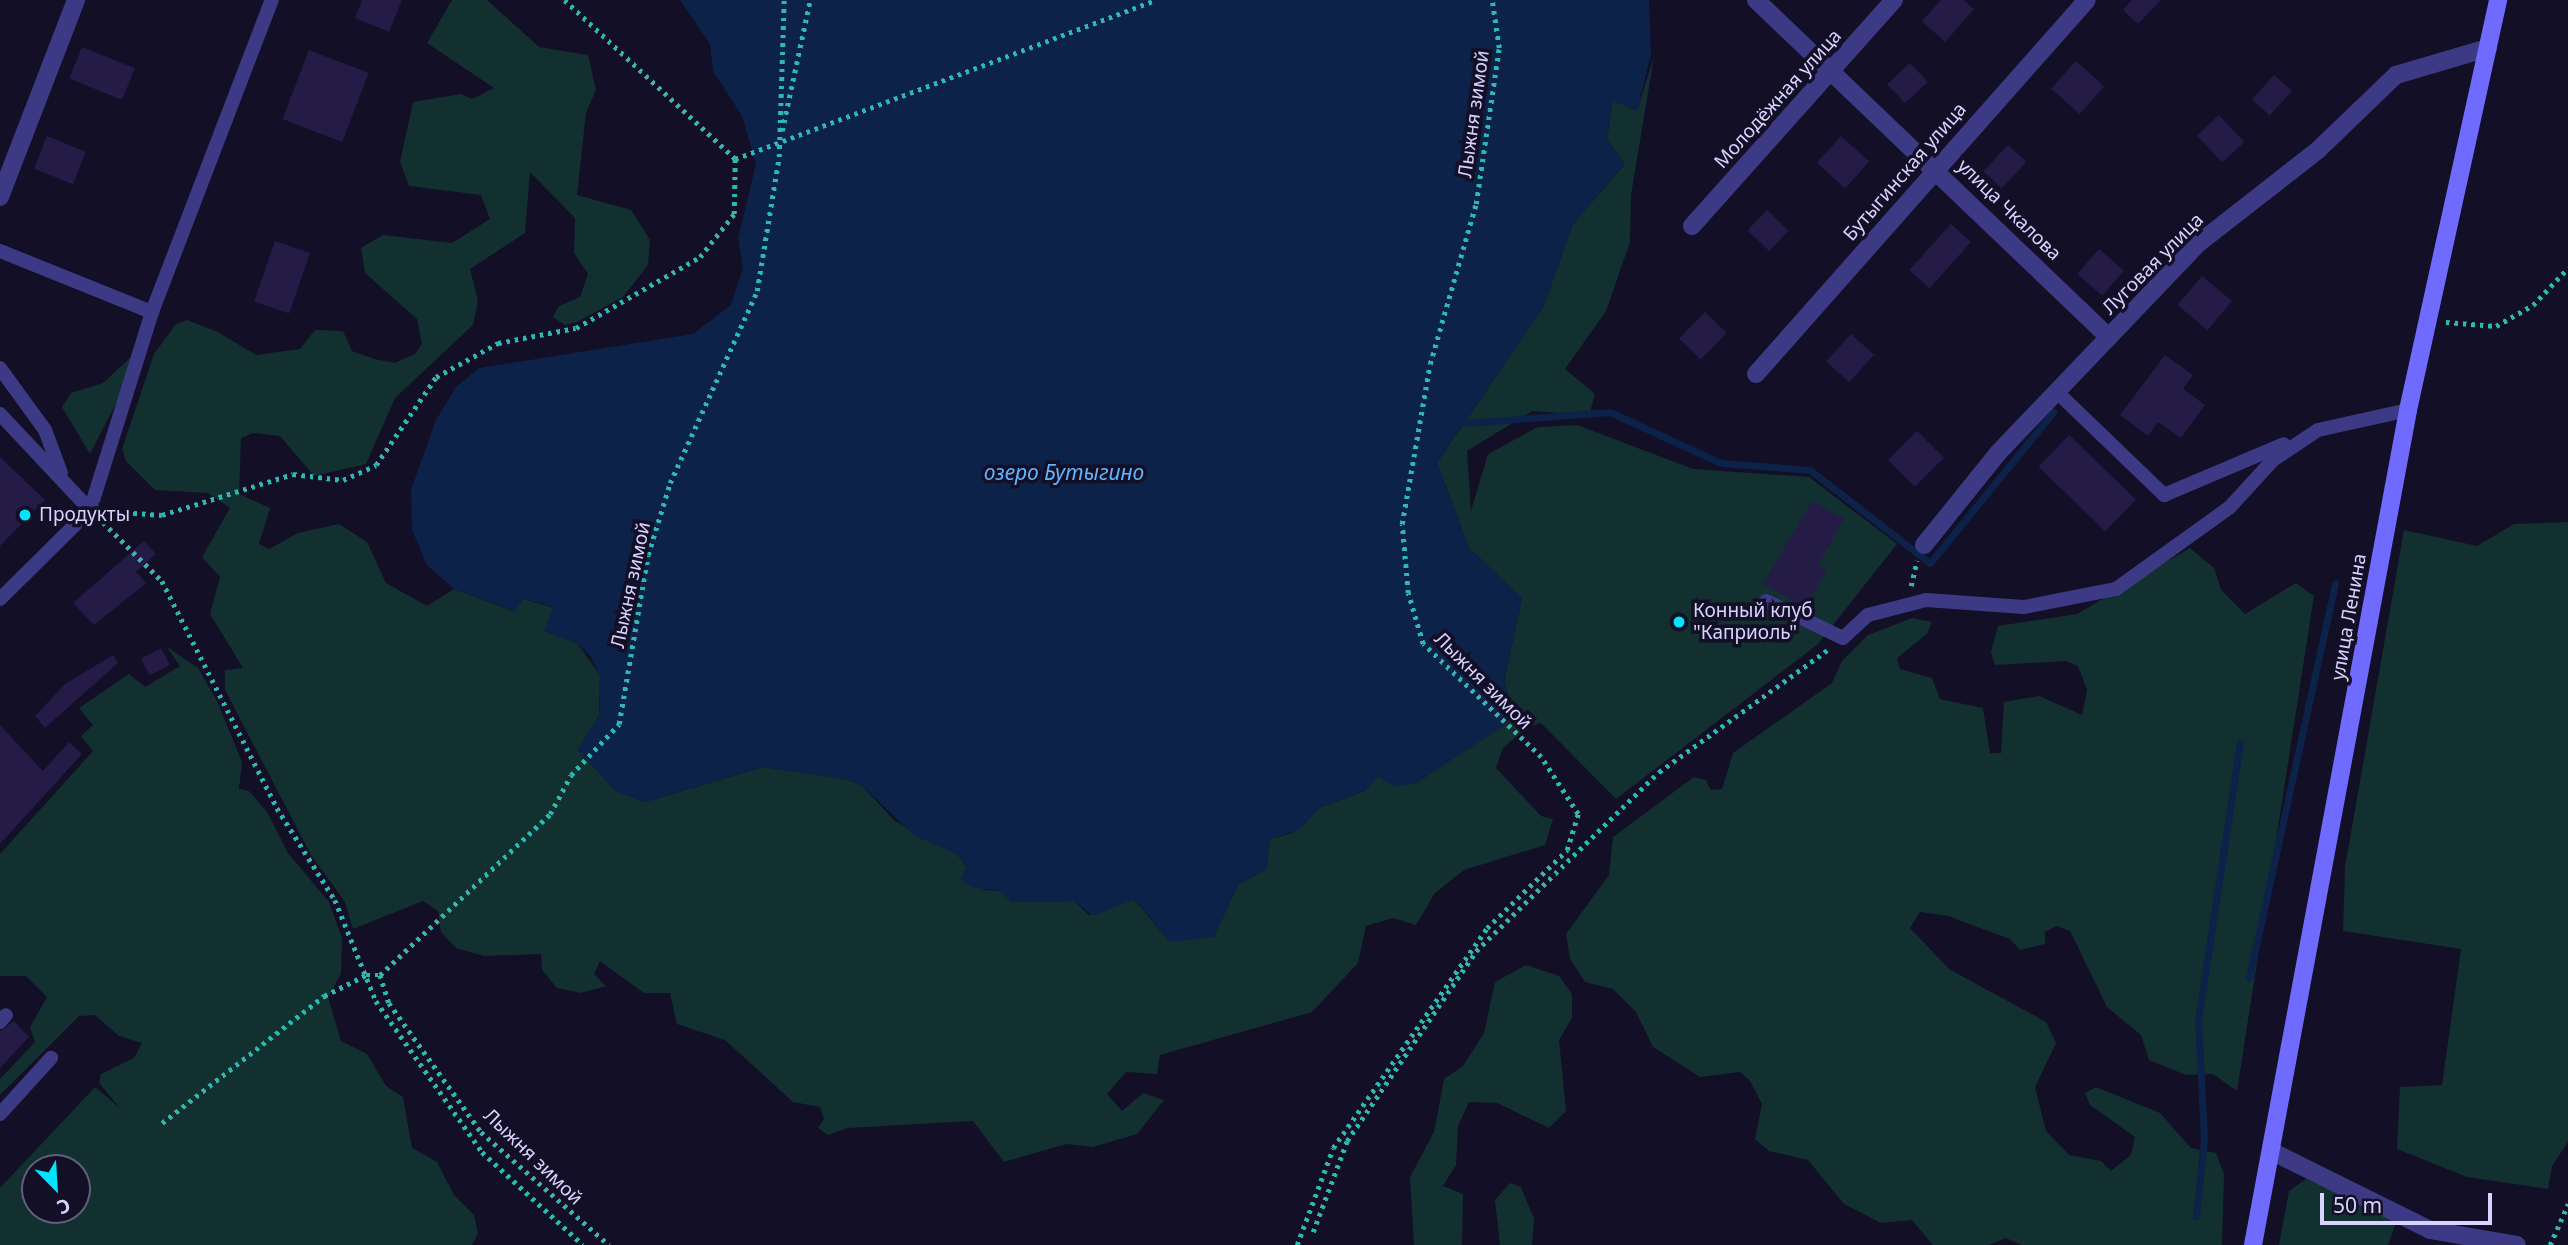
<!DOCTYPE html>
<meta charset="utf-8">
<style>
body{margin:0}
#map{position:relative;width:2568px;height:1245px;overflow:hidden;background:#130f26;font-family:"Noto Sans",sans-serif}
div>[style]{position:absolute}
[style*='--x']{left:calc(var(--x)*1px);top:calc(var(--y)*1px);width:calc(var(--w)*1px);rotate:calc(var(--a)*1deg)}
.green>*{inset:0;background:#12302f}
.water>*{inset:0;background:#0c2248}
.stream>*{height:7px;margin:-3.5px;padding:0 3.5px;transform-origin:3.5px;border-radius:3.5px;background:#0c2248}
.building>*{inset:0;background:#241b47;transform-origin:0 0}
.path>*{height:4.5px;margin-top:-2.25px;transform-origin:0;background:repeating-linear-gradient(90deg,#2fb8b0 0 3.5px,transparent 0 8.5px)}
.lane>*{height:14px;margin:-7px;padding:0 7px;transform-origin:7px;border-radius:7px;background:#3d3a85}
.street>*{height:18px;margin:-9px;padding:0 9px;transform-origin:9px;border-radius:9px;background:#3d3a85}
.secondary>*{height:18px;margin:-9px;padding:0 9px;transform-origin:9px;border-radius:9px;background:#6f6bff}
.dots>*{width:19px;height:19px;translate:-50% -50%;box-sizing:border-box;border:4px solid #130f26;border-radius:50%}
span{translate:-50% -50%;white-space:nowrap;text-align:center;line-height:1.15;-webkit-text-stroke:7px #130f26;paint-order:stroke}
.street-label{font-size:19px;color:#d9d4ff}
.poi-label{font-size:19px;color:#d9d4ff}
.left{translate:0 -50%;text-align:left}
.water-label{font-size:21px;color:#62b6ff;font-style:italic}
.north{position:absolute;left:21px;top:1154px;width:70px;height:70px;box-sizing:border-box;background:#130f26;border:2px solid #625e7d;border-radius:50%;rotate:156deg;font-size:19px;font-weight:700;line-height:28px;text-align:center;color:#d9d4ff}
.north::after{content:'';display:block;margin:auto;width:24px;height:32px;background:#00e5ff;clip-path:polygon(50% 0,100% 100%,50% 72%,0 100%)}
.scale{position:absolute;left:2320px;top:1193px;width:172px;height:32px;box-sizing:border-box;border:4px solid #d9d4ff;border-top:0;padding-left:9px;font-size:21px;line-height:24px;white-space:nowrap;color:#d9d4ff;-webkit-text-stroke:5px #130f26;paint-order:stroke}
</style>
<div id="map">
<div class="green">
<i style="clip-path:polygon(452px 0,487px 0,539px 47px,588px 55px,596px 90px,586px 113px,577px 195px,631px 210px,650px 240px,648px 265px,623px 297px,577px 322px,565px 325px,553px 317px,559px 306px,580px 297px,588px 274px,574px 253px,575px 218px,530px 172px,525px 233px,470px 269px,478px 301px,473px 325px,395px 398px,366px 464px,314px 476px,280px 436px,253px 433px,241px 438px,239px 494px,270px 508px,259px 544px,269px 549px,298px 533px,339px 524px,367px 542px,386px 583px,427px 606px,454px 589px,513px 611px,523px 599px,554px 608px,545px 631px,577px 643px,600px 675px,599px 715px,578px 750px,616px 791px,645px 802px,763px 767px,845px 779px,861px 785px,895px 821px,957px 854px,984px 890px,1000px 891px,1012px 902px,1074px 901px,1089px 915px,1134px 899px,1169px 941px,1214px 936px,1238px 885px,1266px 869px,1270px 839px,1292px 833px,1321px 807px,1365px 791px,1378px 776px,1416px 783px,1507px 723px,1511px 707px,1504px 681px,1522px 598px,1469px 548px,1437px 463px,1543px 307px,1573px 224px,1625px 164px,1607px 139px,1613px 100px,1637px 110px,1654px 57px,1631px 195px,1630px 242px,1606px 311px,1565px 369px,1595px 394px,1589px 415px,1532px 411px,1467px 451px,1471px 511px,1488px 454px,1538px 427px,1577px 425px,1693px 469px,1809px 477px,1897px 544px,1818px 644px,1616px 799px,1541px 723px,1527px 727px,1503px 748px,1496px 768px,1541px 816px,1553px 819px,1545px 845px,1464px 870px,1435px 893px,1416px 925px,1393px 918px,1366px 926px,1358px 963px,1312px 1012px,1160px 1055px,1157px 1074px,1126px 1072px,1107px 1094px,1122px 1111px,1143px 1093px,1164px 1100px,1137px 1134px,1093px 1147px,1066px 1144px,1004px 1162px,973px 1121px,848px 1128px,828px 1135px,818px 1128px,824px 1119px,820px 1107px,793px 1102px,725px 1040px,677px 1024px,670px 993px,644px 993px,600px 961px,594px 974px,606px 986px,581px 993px,557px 988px,542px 970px,541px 954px,484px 956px,456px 948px,441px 932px,438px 911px,423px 901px,353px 929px,345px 902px,311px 855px,225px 690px,225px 670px,243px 668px,210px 614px,220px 577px,202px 557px,230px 508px,208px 493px,155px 490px,126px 461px,122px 449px,154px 354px,176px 324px,187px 320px,218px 332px,256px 355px,300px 349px,315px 330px,343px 331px,352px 351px,374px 359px,395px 363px,415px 354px,422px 344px,417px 319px,365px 273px,361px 248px,383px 235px,452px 243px,490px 219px,481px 195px,409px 186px,400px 162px,413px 102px,461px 94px,472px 99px,494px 88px,427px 43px)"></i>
<i style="clip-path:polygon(133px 355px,124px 388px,90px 454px,62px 407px,71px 393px,103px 383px)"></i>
<i style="clip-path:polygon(2568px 522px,2568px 1142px,2552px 1166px,2548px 1189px,2467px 1177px,2397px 1149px,2400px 1087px,2442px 1085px,2461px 949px,2343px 931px,2345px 867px,2404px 530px,2477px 546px,2514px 524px)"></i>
<i style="clip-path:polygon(2190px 548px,2214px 568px,2221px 590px,2245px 614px,2296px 583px,2314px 596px,2237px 1091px,2213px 1074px,2186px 1075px,2149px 1060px,2141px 1035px,2107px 1007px,2070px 931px,2057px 926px,2045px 932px,2045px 944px,2020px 950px,2010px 939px,1948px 916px,1920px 912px,1910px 928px,1949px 969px,2046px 1022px,2056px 1043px,2035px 1087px,2046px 1131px,2069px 1155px,2101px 1161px,2111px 1171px,2131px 1155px,2135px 1137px,2090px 1105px,2085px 1093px,2096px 1087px,2160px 1113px,2191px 1148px,2216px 1153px,2224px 1174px,2222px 1245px,2021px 1245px,2006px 1238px,1989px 1245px,1933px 1245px,1912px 1220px,1881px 1223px,1844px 1204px,1808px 1160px,1769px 1151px,1755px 1139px,1762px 1104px,1750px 1081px,1740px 1072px,1700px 1077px,1653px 1047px,1636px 1012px,1613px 989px,1585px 982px,1570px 959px,1566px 934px,1609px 875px,1613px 837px,1694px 777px,1706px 780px,1711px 790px,1722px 789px,1733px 753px,1832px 683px,1842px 661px,1868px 635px,1912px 618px,1932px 622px,1927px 634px,1897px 658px,1900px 669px,1932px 678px,1940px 699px,1983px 708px,1990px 753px,2001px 753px,2004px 702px,2039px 696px,2082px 715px,2087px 690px,2078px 666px,2066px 661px,1995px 665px,1991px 652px,1998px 626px,2077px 614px)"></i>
<i style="clip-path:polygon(evenodd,166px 646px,198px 668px,217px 701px,242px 762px,239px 789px,249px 791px,267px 812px,288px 853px,329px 902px,342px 938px,341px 974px,328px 997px,341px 1041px,367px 1054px,386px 1086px,403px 1097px,412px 1148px,437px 1162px,454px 1195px,474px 1215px,478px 1233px,472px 1245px,0 1245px,0 1188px,95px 1087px,120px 1108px,99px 1083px,101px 1074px,134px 1058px,142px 1043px,119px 1036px,95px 1015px,79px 1016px,0 1095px,0 1079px,35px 1042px,30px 1027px,47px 997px,26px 976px,0 976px,0 854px,93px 751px,81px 736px,93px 725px,79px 708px,129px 674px,145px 687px,180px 666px,166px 646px,35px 1168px,77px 1168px,77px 1210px,35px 1210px,35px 1168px)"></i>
<i style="clip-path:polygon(1526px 965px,1559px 976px,1572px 994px,1572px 1018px,1559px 1040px,1566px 1111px,1549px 1128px,1497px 1103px,1469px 1102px,1458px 1126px,1456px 1165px,1443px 1186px,1463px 1194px,1462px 1245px,1414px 1245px,1410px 1177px,1434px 1132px,1444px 1079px,1463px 1066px,1484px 1033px,1495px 982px)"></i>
<i style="clip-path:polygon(2306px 1179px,2397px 1220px,2388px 1245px,2279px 1245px,2289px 1191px)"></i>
<i style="clip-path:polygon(1510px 1183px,1521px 1187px,1534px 1219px,1532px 1245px,1500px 1245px,1495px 1200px)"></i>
</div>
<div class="water">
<i style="clip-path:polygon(680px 0,1649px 0,1651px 54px,1637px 111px,1613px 101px,1607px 139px,1625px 164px,1573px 224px,1543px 307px,1437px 463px,1469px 548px,1522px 598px,1504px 681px,1511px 707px,1506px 724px,1416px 783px,1394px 787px,1378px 776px,1365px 791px,1321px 807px,1299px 830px,1270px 839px,1266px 869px,1238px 885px,1214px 937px,1180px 941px,1169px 941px,1135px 899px,1093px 916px,1074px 901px,1012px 902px,1000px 891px,971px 887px,961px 879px,967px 866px,957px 854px,915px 836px,861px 785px,845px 779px,763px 767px,645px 802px,615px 791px,578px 750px,599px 715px,600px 675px,590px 656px,577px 643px,544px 631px,553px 607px,524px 599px,514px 611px,454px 589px,427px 565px,412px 530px,411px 490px,436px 420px,456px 387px,479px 368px,693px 334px,731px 305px,743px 268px,738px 238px,756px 164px,742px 116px,713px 71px,710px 44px)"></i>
</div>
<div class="stream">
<i style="--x:1466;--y:423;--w:144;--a:-4.4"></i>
<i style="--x:1610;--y:412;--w:122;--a:24.7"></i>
<i style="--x:1721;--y:463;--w:89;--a:4.5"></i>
<i style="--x:1810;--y:470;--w:152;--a:37.8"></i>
<i style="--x:1930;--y:563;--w:195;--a:-50.8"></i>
<i style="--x:2249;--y:978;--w:404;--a:-77.7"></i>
<i style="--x:2196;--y:1216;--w:78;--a:-84.1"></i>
<i style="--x:2204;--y:1138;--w:118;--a:-92.9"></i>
<i style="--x:2198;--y:1020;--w:280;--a:-81.4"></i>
</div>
<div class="building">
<i style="clip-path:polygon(362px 0,402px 0,389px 32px,355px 18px)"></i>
<i style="clip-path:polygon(1941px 0,1963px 0,1974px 9px,1945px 42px,1922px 21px)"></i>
<i style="clip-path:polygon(2132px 0,2161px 0,2138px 24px,2123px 10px)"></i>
<i style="left:82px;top:47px;width:57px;height:34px;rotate:22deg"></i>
<i style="left:309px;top:50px;width:64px;height:74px;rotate:21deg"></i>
<i style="left:2076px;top:61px;width:38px;height:37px;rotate:42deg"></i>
<i style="left:1910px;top:63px;width:26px;height:31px;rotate:47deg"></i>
<i style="left:2274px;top:75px;width:24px;height:33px;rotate:42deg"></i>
<i style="left:2219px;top:115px;width:37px;height:30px;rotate:47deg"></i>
<i style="left:47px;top:136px;width:42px;height:35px;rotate:22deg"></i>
<i style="left:1841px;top:136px;width:38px;height:36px;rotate:42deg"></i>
<i style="left:2008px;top:145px;width:25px;height:36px;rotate:43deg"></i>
<i style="left:1767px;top:210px;width:30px;height:28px;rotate:44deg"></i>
<i style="left:1951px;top:224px;width:27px;height:62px;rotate:42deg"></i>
<i style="left:275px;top:241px;width:37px;height:64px;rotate:19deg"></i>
<i style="left:2099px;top:249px;width:33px;height:33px;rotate:41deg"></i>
<i style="left:2202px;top:276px;width:39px;height:38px;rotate:40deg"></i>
<i style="left:1705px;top:312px;width:30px;height:37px;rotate:44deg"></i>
<i style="left:1851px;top:334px;width:31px;height:37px;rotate:42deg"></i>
<i style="clip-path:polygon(2165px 355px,2193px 375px,2183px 389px,2205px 405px,2181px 438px,2158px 422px,2148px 436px,2120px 415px)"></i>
<i style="left:1917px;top:431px;width:38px;height:41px;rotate:45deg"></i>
<i style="left:2069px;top:435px;width:93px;height:44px;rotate:44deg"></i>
<i style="clip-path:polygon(0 457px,45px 500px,0 546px)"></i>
<i style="clip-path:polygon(1812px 501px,1844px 519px,1818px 565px,1827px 570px,1805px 608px,1763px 584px)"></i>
<i style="clip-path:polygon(144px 541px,156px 554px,136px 572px,146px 583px,94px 625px,73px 603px)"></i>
<i style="left:161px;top:648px;width:19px;height:23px;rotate:62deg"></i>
<i style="clip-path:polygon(113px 655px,118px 663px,45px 728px,35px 716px,65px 684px)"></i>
<i style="clip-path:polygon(0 725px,43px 771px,69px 742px,82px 754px,0 844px)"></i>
<i style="clip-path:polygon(14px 1021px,29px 1037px,0 1068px,0 1031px)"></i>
</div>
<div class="path">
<i style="--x:782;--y:131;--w:134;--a:-77.9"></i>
<i style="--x:735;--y:159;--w:449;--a:-20.7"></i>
<i style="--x:2446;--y:322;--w:50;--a:4.6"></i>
<i style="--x:2496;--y:326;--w:43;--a:-29.6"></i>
<i style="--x:2533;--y:305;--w:51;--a:-46.6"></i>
<i style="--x:108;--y:511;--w:54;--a:4.2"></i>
<i style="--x:162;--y:515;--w:137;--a:-17.4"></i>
<i style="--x:293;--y:474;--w:50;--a:6.8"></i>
<i style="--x:343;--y:480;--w:36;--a:-24"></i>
<i style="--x:376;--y:465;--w:107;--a:-55.7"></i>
<i style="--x:436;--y:377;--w:71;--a:-28.7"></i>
<i style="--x:498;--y:343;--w:79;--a:-10.9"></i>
<i style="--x:576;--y:328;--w:143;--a:-29.8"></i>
<i style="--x:700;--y:257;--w:55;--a:-51.7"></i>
<i style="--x:734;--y:214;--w:55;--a:-89"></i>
<i style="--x:735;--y:159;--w:233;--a:-137.1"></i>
<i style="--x:103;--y:522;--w:83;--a:45"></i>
<i style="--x:162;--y:581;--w:254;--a:63.1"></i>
<i style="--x:277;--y:808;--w:109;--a:57.8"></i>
<i style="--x:335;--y:900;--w:109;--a:67.9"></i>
<i style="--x:376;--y:1001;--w:184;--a:54.9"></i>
<i style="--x:482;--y:1152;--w:137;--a:42.6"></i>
<i style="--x:1911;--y:586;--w:26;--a:-77"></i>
<i style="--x:380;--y:975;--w:29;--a:72"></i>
<i style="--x:389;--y:1003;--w:158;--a:54.5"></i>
<i style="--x:481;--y:1132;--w:171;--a:41.4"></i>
<i style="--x:162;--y:1123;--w:206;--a:-38.1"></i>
<i style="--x:324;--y:996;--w:47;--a:-26.6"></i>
<i style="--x:366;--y:975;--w:14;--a:0"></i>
<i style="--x:380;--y:975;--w:234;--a:-43.4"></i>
<i style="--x:550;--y:814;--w:44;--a:-61.7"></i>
<i style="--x:571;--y:775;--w:70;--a:-46.7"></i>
<i style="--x:619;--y:724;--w:171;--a:-80.3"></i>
<i style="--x:648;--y:555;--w:75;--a:-73"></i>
<i style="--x:670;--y:483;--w:211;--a:-65.6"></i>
<i style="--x:757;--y:291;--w:136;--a:-80.7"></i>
<i style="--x:779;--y:157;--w:157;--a:-88.2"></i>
<i style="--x:1313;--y:1232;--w:97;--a:-69.5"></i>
<i style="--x:1347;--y:1141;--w:230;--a:-55.8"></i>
<i style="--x:1476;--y:951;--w:256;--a:-44.4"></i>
<i style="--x:1659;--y:772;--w:210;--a:-35.9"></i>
<i style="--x:1297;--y:1245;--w:103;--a:-69.6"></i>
<i style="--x:1333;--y:1148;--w:269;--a:-55"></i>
<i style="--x:1487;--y:928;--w:112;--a:-44.3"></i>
<i style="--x:1567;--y:850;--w:38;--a:-73"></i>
<i style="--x:1578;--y:814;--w:68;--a:-123"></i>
<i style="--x:1541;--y:757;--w:163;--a:-136.2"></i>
<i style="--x:1423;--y:644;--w:53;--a:-106.4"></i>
<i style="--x:1408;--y:593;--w:69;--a:-95"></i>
<i style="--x:1402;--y:524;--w:162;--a:-80.1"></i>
<i style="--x:1430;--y:364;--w:166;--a:-74"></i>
<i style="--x:1476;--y:204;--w:158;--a:-81.6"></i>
<i style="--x:1499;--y:48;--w:49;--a:-98.3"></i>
<i style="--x:2550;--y:1245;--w:45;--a:-66.3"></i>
</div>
<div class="lane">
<i style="--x:0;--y:251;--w:164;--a:21.9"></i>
<i style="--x:0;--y:368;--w:77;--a:54"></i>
<i style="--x:45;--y:430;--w:46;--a:69.6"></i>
<i style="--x:2057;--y:392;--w:149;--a:43.9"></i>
<i style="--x:2164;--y:495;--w:130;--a:-23"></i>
<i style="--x:0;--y:414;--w:132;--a:46.8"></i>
<i style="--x:0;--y:599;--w:127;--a:-44.7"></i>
<i style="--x:90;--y:510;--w:207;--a:-72.6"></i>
<i style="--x:152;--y:312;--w:334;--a:-69"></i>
<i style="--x:1766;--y:601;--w:85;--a:25.7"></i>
<i style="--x:1843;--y:638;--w:34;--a:-43"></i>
<i style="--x:1868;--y:615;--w:60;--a:-14.5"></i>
<i style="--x:1926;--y:600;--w:98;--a:4.1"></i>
<i style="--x:2024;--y:607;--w:94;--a:-11.1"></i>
<i style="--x:2116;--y:589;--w:140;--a:-35.7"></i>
<i style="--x:2230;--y:507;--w:64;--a:-47.5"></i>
<i style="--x:2273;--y:460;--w:54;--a:-33.7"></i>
<i style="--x:2318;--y:430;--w:92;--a:-12.5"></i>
<i style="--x:0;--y:1022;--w:9;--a:-49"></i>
<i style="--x:0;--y:1114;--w:76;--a:-47.7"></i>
</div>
<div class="street">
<i style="--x:1756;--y:0;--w:488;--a:43.7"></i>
<i style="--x:0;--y:197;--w:211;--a:-68.9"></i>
<i style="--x:1692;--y:226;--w:303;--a:-48.2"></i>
<i style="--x:1756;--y:374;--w:499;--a:-48.5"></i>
<i style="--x:1924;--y:545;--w:118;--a:-51.2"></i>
<i style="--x:1998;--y:453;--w:291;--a:-46.3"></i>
<i style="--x:2199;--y:243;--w:151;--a:-38"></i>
<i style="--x:2318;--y:150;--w:108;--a:-43.9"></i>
<i style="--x:2396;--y:75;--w:96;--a:-16.4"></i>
<i style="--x:2273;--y:1152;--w:175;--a:26.4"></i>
<i style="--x:2430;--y:1230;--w:88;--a:9.8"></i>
</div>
<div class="secondary">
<i style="--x:2253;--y:1245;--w:849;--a:-79.48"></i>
<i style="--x:2408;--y:410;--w:420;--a:-77.6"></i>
</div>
<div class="dots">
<i style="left:25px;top:515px;background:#00e5ff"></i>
<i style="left:1679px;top:622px;background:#00e5ff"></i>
</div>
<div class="street-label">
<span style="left:1778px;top:99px;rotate:-48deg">Молодёжная улица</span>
<span style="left:1474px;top:114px;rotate:-82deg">Лыжня зимой</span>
<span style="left:1905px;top:172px;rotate:-49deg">Бутыгинская улица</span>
<span style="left:2009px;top:210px;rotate:44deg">улица Чкалова</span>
<span style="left:2153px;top:264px;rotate:-45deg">Луговая улица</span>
<span style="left:631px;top:585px;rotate:-78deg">Лыжня зимой</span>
<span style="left:2349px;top:617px;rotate:-80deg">улица Ленина</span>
<span style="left:1483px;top:681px;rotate:45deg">Лыжня зимой</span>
<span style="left:533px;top:1157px;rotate:44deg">Лыжня зимой</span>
</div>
<div class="poi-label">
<span class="left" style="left:39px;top:515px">Продукты</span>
<span class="left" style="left:1693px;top:622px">Конный клуб<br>"Каприоль"</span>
</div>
<div class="water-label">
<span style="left:1064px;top:472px">озеро Бутыгино</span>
</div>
<div class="north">С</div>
<div class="scale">50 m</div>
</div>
